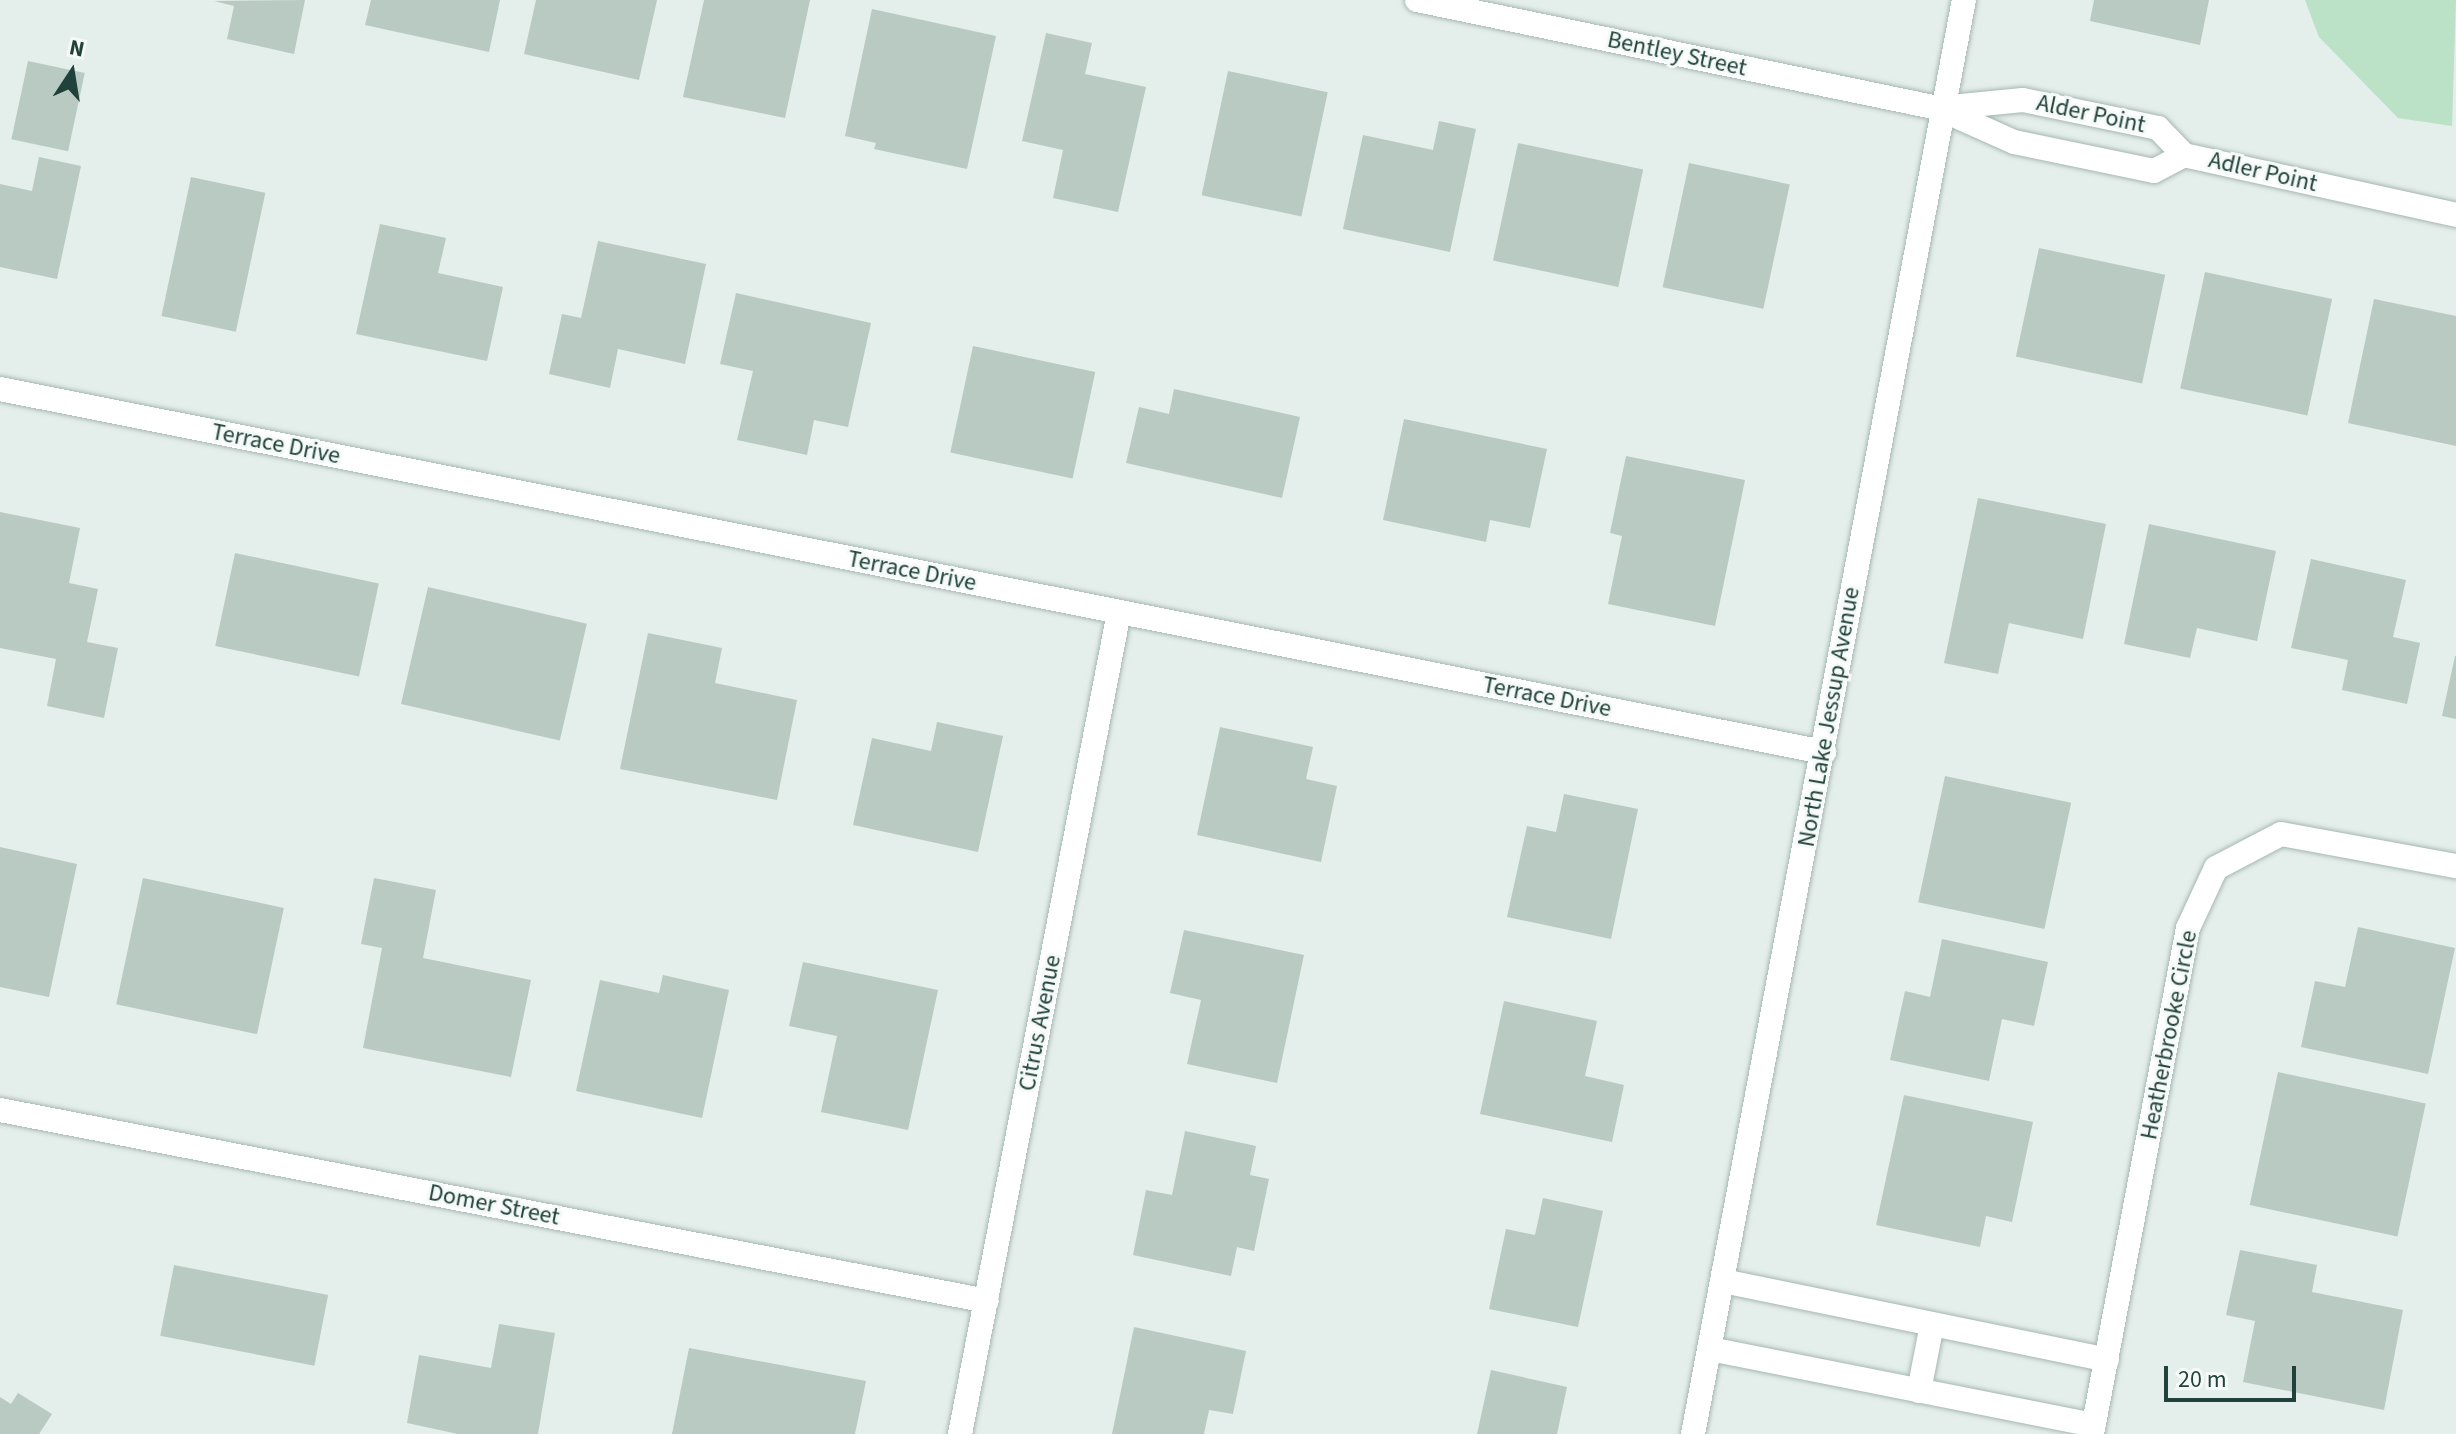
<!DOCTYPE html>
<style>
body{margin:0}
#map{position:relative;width:2456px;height:1434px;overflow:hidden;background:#e4eeea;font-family:"Source Sans 3",sans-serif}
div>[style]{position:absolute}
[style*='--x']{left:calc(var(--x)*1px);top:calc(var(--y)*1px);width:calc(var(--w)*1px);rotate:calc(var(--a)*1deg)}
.green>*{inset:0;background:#bbe1c6}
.building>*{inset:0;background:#b9cac3;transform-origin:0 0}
.roads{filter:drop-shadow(0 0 2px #a6b7b2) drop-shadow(0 0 2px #a6b7b2)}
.street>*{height:24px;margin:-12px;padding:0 12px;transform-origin:12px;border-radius:12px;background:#fff}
.secondary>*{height:24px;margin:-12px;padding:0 12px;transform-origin:12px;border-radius:12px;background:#fff}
span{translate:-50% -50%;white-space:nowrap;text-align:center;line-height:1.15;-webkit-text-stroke:6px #f5faf8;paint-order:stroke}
.street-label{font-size:24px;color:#21423a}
.north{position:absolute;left:32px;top:32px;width:80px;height:80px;-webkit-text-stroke:6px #f5faf8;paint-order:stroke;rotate:12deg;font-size:22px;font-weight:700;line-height:32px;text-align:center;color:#21423a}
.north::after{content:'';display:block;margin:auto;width:28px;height:36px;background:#21423a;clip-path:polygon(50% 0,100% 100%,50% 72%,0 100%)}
.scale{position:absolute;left:2164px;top:1366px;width:132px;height:36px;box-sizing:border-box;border:4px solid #21423a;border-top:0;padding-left:10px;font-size:24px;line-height:28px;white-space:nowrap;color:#21423a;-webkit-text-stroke:6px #f5faf8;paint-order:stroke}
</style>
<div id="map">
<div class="green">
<i style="clip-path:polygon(2305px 0,2456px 0,2452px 126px,2398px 118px,2319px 37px)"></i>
</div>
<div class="building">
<i style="clip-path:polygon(305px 0,294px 54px,227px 39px,234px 6px,214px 1px)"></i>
<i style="clip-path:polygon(371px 0,500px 0,489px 52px,365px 25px)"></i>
<i style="clip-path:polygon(536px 0,657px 0,639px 80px,524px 54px)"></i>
<i style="clip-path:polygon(704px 0,810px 0,785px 118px,683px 97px)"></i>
<i style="clip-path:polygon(2094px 0,2209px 0,2200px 45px,2090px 21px)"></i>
<i style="clip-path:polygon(872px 9px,996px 36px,967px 169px,874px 149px,876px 143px,845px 136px)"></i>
<i style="clip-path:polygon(1046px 33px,1092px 43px,1085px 74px,1146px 87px,1118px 212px,1053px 198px,1063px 150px,1022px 141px)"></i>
<i style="left:28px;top:61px;width:58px;height:80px;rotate:12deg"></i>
<i style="left:1228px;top:71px;width:102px;height:127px;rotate:12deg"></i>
<i style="clip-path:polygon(1439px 121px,1476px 129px,1450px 252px,1343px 229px,1363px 135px,1433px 150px)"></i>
<i style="left:1518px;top:143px;width:128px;height:120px;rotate:12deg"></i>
<i style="clip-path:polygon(39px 157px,81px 166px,57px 279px,0 267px,0 184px,32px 191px)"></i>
<i style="left:1689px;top:163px;width:103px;height:127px;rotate:12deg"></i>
<i style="left:191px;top:177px;width:76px;height:142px;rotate:12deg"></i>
<i style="clip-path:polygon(380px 224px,446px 238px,438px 273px,503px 287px,487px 361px,356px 334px)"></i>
<i style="clip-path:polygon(598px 241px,706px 264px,685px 364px,618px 349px,610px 388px,549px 374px,562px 314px,581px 318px)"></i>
<i style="left:2039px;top:248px;width:129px;height:111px;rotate:12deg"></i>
<i style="left:2205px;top:272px;width:130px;height:119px;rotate:12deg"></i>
<i style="clip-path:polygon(736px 293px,871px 323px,848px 427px,814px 420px,807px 455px,737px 440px,753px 371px,720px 364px)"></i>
<i style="clip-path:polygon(2374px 299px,2456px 316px,2456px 446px,2348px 423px)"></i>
<i style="left:973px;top:346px;width:125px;height:109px;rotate:12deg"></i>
<i style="clip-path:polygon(1174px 389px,1300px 417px,1282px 498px,1126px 463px,1139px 407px,1169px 414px)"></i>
<i style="clip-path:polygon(1404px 419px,1547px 449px,1530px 528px,1490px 520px,1486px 542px,1383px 520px)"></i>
<i style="clip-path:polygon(1626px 456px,1745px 480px,1715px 626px,1608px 604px,1622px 536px,1610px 533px)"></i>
<i style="clip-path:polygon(1978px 498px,2106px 524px,2083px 639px,2009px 623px,1998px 674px,1944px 663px)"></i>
<i style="clip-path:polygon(0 512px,80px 528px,69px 583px,98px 589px,87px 642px,118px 648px,104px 718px,47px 706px,56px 659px,0 648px)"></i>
<i style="clip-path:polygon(2149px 524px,2276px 551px,2257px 641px,2197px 628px,2190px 658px,2124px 644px)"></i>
<i style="left:235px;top:553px;width:147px;height:95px;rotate:12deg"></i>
<i style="clip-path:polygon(2311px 559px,2406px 580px,2393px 637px,2420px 643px,2407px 704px,2342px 690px,2348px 660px,2291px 648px)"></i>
<i style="left:428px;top:587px;width:163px;height:120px;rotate:13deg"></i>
<i style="clip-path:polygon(648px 633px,722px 648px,715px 683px,797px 700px,777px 800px,620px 769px)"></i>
<i style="clip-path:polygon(2455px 656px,2456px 656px,2456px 719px,2442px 716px)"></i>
<i style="clip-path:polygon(937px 722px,1003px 736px,978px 852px,853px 825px,872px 738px,931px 751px)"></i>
<i style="clip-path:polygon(1220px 727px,1313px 747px,1306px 779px,1337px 786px,1321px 862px,1197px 835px)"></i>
<i style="left:1945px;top:776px;width:129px;height:129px;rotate:12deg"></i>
<i style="clip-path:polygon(1564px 794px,1638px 809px,1611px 939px,1507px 917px,1527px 826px,1556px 832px)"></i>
<i style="clip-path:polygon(0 847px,77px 864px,49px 997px,0 987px)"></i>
<i style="left:143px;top:878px;width:144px;height:129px;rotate:12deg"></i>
<i style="clip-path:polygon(374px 878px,436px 890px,423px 958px,531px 980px,511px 1077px,363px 1048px,382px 948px,361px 944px)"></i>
<i style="clip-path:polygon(2358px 927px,2455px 948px,2428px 1074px,2301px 1047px,2315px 981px,2345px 987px)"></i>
<i style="clip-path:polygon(1184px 930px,1304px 955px,1277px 1083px,1187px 1064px,1201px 1000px,1170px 993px)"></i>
<i style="clip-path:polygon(1942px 939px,2048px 962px,2034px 1026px,2002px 1019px,1989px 1081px,1890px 1060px,1905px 991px,1930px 997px)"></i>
<i style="clip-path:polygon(803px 962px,938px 990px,908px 1130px,821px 1112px,837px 1036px,789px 1026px)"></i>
<i style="clip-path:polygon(663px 975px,729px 990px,702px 1118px,576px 1091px,600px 980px,659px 993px)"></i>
<i style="clip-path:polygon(1504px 1001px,1597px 1021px,1585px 1076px,1624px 1085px,1612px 1142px,1480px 1114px)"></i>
<i style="left:2278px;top:1072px;width:151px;height:136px;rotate:12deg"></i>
<i style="clip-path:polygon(1904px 1095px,2033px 1122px,2012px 1222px,1986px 1216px,1980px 1247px,1876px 1225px)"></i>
<i style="clip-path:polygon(1185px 1131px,1256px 1146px,1250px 1175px,1269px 1179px,1254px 1251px,1237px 1247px,1231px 1276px,1133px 1255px,1146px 1190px,1172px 1195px)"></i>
<i style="clip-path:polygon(1543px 1198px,1603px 1211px,1578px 1327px,1489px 1309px,1506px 1229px,1535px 1235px)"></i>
<i style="clip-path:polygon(2240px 1250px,2317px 1265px,2312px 1292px,2403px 1310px,2384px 1410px,2243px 1382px,2255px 1321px,2226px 1315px)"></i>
<i style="left:174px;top:1265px;width:157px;height:72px;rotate:11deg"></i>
<i style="clip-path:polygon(499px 1324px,555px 1333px,538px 1434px,458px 1434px,407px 1423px,419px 1355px,491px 1368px)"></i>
<i style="clip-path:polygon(1134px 1327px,1246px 1351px,1233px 1414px,1209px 1410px,1204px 1434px,1112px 1434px)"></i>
<i style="clip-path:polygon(689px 1348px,866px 1381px,855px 1434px,672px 1434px)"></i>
<i style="clip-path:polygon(1491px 1370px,1567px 1387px,1557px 1434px,1477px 1434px)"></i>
<i style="clip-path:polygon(18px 1393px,52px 1414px,39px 1434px,0 1434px,0 1397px,11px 1404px)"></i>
</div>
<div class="roads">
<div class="street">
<i style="--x:1417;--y:0;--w:532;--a:11.71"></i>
<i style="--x:1938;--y:108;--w:83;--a:24.1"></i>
<i style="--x:2014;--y:142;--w:143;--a:11.7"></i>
<i style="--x:2154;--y:171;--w:34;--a:-28"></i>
<i style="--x:2184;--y:155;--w:279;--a:12.4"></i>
<i style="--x:1941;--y:108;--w:82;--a:-5.6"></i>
<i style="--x:2023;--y:100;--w:138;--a:11.7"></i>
<i style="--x:2158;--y:128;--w:37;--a:46"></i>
<i style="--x:0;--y:389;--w:1860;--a:11.26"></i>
<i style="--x:0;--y:1110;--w:1005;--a:10.95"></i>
<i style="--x:1723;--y:1281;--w:392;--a:11.6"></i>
<i style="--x:1710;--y:1349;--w:391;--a:11.2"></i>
<i style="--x:1919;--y:1391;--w:68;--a:-79"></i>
<i style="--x:960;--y:1434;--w:837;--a:-79.05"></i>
<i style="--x:2092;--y:1434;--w:515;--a:-79.26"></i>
<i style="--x:2188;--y:928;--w:66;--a:-65"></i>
<i style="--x:2216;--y:868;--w:73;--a:-27.6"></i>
<i style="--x:2281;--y:834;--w:178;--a:10.4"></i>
</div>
<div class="secondary">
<i style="--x:1693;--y:1434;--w:1459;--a:-79.3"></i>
</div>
</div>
<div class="street-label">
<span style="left:1677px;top:54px;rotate:12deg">Bentley Street</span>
<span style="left:2091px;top:114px;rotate:12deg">Alder Point</span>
<span style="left:2263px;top:172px;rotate:13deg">Adler Point</span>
<span style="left:276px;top:444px;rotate:11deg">Terrace Drive</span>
<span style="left:912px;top:571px;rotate:11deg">Terrace Drive</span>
<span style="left:1547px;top:697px;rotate:11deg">Terrace Drive</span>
<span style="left:1829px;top:717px;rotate:-80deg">North Lake Jessup Avenue</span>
<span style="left:1040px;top:1023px;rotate:-79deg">Citrus Avenue</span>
<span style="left:2169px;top:1035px;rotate:-79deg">Heatherbrooke Circle</span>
<span style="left:494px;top:1205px;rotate:11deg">Domer Street</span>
</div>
<div class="north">N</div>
<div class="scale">20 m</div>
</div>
